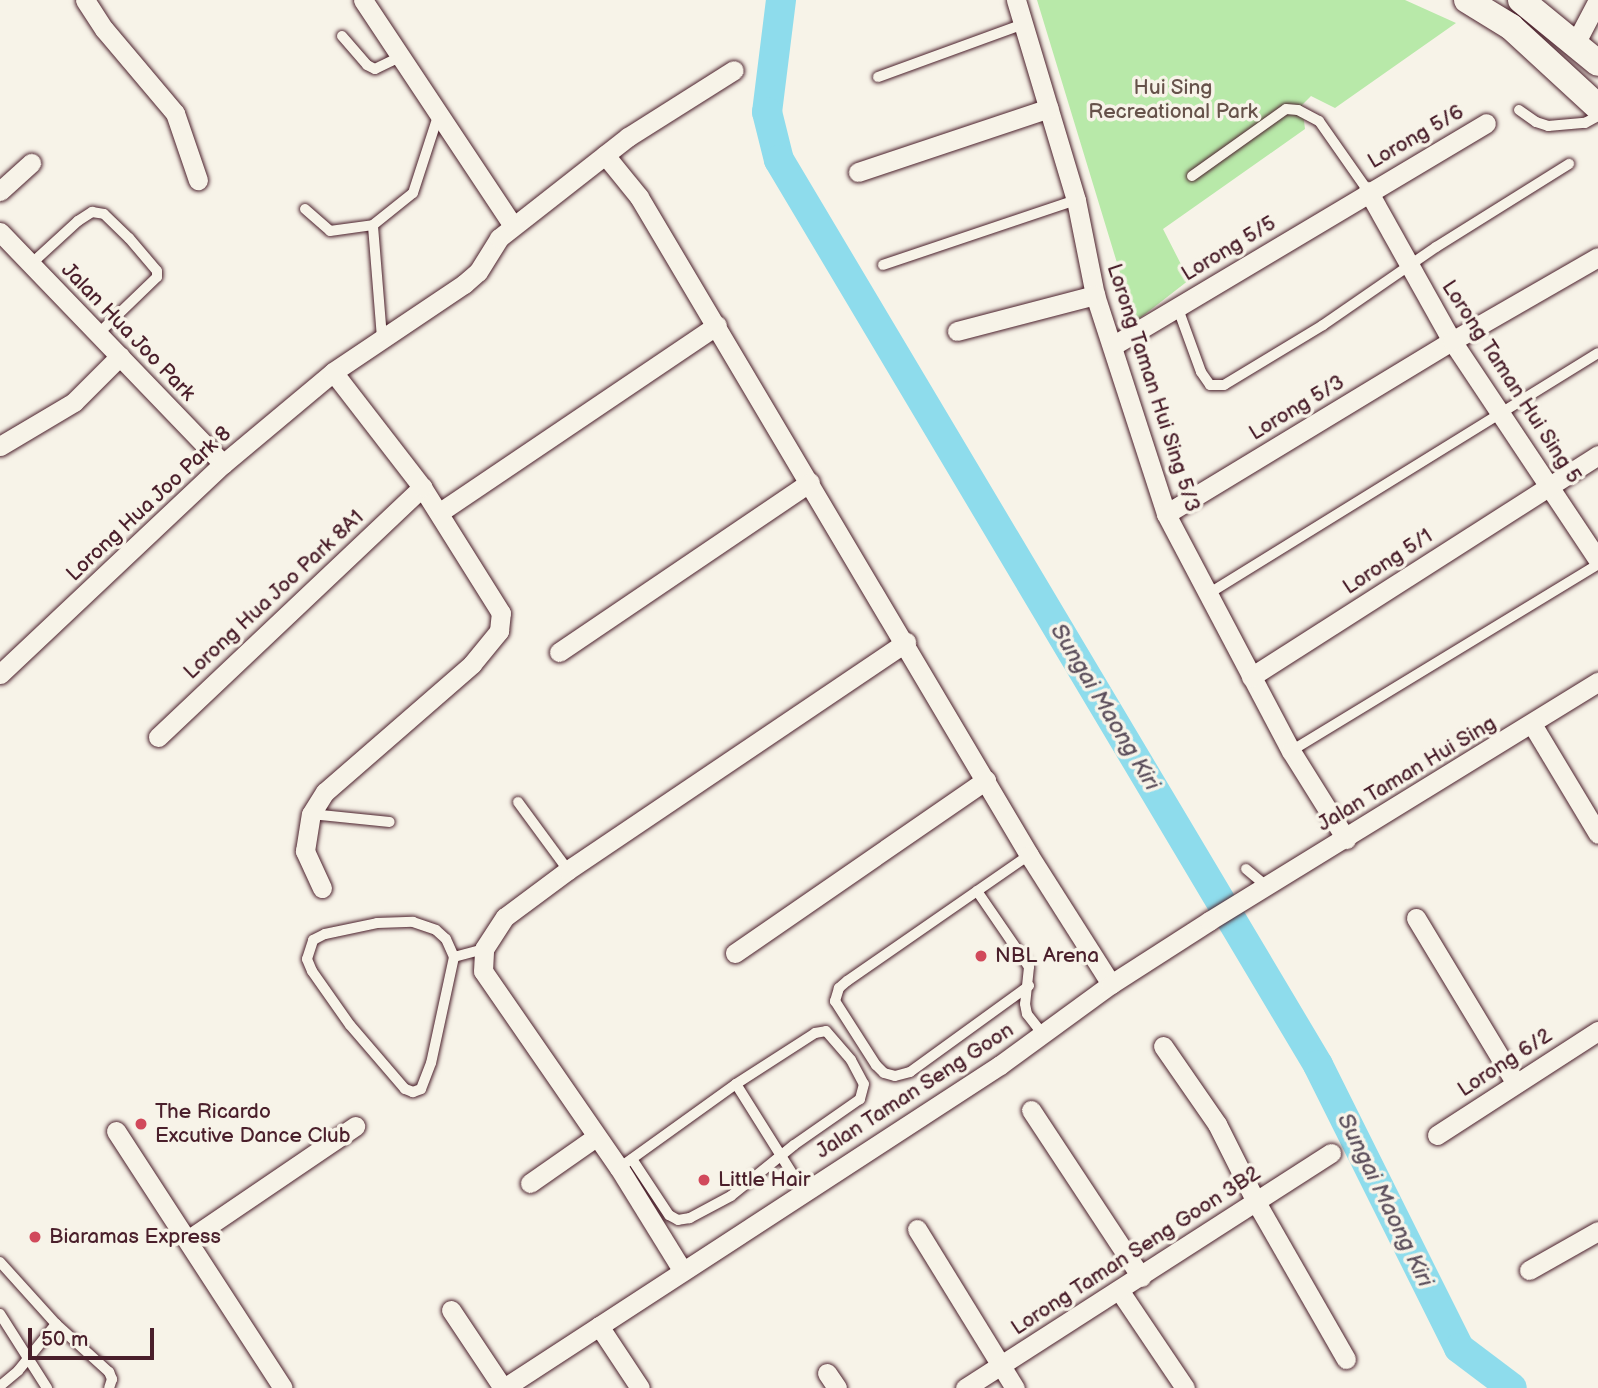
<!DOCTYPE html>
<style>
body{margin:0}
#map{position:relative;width:1598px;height:1388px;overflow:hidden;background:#f7f3e8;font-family:"Balsamiq Sans",sans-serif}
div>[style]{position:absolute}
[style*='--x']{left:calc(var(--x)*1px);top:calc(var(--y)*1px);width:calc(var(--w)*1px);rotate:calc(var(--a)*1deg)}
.green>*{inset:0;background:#b8e9a9}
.river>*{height:30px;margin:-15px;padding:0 15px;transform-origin:15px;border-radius:15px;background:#8edcec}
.roads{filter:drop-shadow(0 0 2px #4a1f2b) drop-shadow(0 0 2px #4a1f2b)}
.service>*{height:10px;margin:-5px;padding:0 5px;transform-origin:5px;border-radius:5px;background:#f7f3e8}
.minor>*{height:19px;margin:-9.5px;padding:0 9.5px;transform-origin:9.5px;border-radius:9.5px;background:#f7f3e8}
.secondary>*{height:26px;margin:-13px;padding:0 13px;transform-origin:13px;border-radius:13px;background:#f7f3e8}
.dots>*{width:19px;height:19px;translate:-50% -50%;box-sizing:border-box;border:4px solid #f7f3e8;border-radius:50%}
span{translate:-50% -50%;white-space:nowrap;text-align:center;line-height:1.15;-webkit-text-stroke:7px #f7f3e8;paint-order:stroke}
.park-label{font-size:21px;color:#66524a}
.street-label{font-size:21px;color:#4a1f2b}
.poi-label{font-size:21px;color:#4a1f2b}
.left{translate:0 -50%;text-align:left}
.water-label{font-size:23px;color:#5b4e5b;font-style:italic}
.scale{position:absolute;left:28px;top:1328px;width:126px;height:32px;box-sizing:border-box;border:4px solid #4a1f2b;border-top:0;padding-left:9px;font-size:21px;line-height:24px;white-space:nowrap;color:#4a1f2b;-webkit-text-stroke:5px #f7f3e8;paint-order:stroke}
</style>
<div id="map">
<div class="green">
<i style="clip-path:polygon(1037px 0,1405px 0,1456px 23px,1335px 108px,1311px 96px,1302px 105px,1305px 129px,1163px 229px,1189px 280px,1135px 322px)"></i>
</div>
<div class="river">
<i style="--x:781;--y:0;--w:113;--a:97.1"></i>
<i style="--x:767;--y:112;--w:49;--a:76"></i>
<i style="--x:779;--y:160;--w:1053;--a:59.22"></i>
<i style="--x:1318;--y:1065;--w:316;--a:63.5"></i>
<i style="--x:1459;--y:1348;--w:66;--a:37"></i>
</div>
<div class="roads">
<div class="service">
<i style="--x:342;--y:36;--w:38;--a:49"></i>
<i style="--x:367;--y:65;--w:9;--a:27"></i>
<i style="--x:375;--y:69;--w:28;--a:-26"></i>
<i style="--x:878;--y:77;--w:155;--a:-20"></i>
<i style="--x:1519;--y:110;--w:21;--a:35"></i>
<i style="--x:1536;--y:122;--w:13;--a:18"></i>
<i style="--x:1548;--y:126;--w:37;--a:-5"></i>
<i style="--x:1585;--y:123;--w:15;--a:-28"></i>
<i style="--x:1192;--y:176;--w:115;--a:-35.5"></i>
<i style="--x:1286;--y:109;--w:12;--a:5"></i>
<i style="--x:1298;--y:110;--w:24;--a:28"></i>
<i style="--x:1319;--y:121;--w:85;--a:55"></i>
<i style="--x:305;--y:209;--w:33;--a:41"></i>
<i style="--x:330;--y:231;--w:43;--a:-7.9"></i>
<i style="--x:31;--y:264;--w:64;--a:-42.5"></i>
<i style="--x:78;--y:221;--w:17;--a:-33"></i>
<i style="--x:92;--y:212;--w:12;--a:9"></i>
<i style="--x:104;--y:214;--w:35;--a:44"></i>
<i style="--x:129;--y:238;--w:43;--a:49.7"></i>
<i style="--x:157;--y:271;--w:6;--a:90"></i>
<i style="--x:157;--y:277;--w:82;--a:136"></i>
<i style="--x:883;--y:265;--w:204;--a:-18.6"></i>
<i style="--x:1177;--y:306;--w:70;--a:70"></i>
<i style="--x:1201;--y:372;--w:16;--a:55"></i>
<i style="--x:1210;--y:385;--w:14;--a:0"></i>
<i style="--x:1224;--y:385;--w:116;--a:-31.2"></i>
<i style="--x:1323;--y:325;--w:137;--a:-34.6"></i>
<i style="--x:1436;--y:247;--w:157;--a:-32"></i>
<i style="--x:382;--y:338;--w:113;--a:-94.6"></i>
<i style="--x:373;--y:225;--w:51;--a:-38.7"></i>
<i style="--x:413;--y:193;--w:81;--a:-72"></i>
<i style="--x:1208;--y:594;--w:458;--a:-31.7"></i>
<i style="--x:1291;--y:751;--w:359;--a:-31.3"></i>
<i style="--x:518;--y:802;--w:84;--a:53.7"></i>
<i style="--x:311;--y:814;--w:79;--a:5.8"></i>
<i style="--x:1029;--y:855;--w:221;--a:145.3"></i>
<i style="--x:847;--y:981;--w:11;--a:139"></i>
<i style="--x:839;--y:988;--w:14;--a:107"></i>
<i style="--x:835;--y:1001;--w:76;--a:57.4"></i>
<i style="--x:876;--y:1065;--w:11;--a:45"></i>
<i style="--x:884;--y:1073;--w:11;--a:15"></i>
<i style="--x:895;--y:1076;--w:16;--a:-15"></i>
<i style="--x:910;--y:1072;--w:147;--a:-35.9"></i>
<i style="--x:1246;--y:869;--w:25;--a:40"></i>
<i style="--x:977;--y:891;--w:92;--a:55.6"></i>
<i style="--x:1029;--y:967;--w:37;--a:96"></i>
<i style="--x:1025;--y:1004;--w:10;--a:79"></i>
<i style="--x:1027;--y:1014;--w:24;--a:52"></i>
<i style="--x:413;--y:922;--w:24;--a:19"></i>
<i style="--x:436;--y:930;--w:13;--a:42"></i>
<i style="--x:446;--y:939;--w:20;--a:66"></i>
<i style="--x:454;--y:957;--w:108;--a:102.2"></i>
<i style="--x:431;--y:1063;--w:28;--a:111"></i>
<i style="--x:421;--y:1089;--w:9;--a:159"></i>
<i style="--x:413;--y:1092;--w:9;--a:-159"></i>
<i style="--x:405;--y:1089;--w:84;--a:-130.7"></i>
<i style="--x:350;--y:1025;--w:66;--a:-125.1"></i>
<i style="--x:312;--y:971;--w:13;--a:-113"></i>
<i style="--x:307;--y:959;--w:20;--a:-72"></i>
<i style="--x:313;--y:940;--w:13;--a:-27"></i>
<i style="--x:325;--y:934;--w:53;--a:-11.9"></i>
<i style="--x:377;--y:923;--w:36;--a:-2"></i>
<i style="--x:454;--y:957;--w:31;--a:-15"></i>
<i style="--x:736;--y:1084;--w:126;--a:57.9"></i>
<i style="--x:619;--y:1168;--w:144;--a:-35.7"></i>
<i style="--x:736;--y:1084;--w:94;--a:-32.8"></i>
<i style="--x:815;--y:1033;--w:11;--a:-10"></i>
<i style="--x:826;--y:1031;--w:38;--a:49"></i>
<i style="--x:851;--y:1060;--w:27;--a:62"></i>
<i style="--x:864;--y:1084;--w:16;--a:105"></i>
<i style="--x:860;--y:1099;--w:80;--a:145.1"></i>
<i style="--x:794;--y:1145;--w:81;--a:141"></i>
<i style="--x:731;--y:1196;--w:47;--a:151.8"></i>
<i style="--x:690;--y:1218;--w:12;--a:171"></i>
<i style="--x:678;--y:1220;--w:10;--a:-151"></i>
<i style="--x:669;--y:1215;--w:67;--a:-123.5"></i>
<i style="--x:0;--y:1262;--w:84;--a:47.9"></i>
<i style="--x:56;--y:1324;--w:60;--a:129"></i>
<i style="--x:18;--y:1371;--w:23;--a:140"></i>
<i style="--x:0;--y:1314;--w:88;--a:57.6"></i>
<i style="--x:56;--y:1324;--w:72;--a:42.2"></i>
<i style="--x:109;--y:1372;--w:8;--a:67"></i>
<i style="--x:112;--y:1379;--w:9;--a:108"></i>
</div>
<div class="minor">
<i style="--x:85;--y:0;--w:35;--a:57"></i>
<i style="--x:104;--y:29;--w:110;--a:49.8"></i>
<i style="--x:175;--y:113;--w:71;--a:71.1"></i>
<i style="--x:363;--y:0;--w:271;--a:56.4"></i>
<i style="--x:1016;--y:0;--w:209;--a:73.3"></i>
<i style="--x:1076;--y:200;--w:97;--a:78.7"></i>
<i style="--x:1095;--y:295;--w:230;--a:72"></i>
<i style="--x:1166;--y:514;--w:268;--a:62.2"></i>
<i style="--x:1291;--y:751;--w:104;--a:58"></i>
<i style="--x:1576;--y:42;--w:47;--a:-62.4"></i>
<i style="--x:605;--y:155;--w:54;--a:51"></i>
<i style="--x:639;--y:197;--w:765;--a:59.34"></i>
<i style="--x:1029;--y:855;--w:153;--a:57.6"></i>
<i style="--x:858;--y:172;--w:201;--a:-18.5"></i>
<i style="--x:0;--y:191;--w:42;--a:-42.1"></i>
<i style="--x:1368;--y:191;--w:172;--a:60.8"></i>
<i style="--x:1452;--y:341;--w:263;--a:56.3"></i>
<i style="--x:0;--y:232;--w:322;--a:46.1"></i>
<i style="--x:957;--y:331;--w:143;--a:-14.6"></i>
<i style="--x:1114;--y:345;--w:433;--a:-30.8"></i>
<i style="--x:0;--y:446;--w:86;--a:-30.7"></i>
<i style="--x:74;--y:402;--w:65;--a:-45"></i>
<i style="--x:440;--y:512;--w:334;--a:-34"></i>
<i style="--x:1166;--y:514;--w:334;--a:-31.2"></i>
<i style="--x:1452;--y:341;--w:168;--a:-29.9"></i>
<i style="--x:559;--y:652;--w:303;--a:-34.1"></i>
<i style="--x:0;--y:674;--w:306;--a:-43.3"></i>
<i style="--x:223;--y:464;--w:143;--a:-39.9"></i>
<i style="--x:333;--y:372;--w:158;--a:-33.9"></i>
<i style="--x:464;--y:284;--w:18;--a:-41"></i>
<i style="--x:478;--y:272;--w:40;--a:-58"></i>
<i style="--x:499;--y:238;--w:164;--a:-38.1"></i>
<i style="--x:628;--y:137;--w:125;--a:-32.3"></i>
<i style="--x:1251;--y:677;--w:412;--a:-32.6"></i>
<i style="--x:1532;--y:724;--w:128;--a:59"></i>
<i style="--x:158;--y:737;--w:364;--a:-43.4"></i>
<i style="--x:322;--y:888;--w:41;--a:-114.7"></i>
<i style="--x:305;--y:851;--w:37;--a:-81"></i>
<i style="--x:311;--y:814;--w:26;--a:-58"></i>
<i style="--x:325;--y:792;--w:195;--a:-41"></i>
<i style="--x:472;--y:664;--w:43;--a:-50.7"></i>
<i style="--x:499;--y:631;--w:18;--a:-84"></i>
<i style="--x:501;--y:613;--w:149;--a:-122.1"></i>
<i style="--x:422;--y:487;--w:145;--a:-127.7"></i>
<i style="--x:1416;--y:918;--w:192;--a:58.9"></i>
<i style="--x:735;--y:953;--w:305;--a:-34.6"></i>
<i style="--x:1163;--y:1046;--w:95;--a:55.3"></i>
<i style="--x:1217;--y:1124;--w:87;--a:63.4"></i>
<i style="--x:1256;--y:1202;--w:181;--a:60.2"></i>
<i style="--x:1031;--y:1110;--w:200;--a:56.6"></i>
<i style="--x:116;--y:1131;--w:306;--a:57"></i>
<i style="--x:1437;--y:1135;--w:192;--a:-32.9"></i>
<i style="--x:530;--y:1183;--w:80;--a:-34.9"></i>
<i style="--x:917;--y:1229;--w:187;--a:58.4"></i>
<i style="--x:189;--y:1239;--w:201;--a:-34.2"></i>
<i style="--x:682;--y:1270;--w:120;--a:-121.7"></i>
<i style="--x:619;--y:1168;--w:239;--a:-124.6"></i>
<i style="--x:483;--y:971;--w:22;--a:-87"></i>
<i style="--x:484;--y:949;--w:38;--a:-57"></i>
<i style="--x:505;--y:917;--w:79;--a:-36.7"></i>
<i style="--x:568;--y:870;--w:408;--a:-34"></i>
<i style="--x:1529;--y:1270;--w:79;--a:-29.5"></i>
<i style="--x:1119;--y:1290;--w:118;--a:56"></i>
<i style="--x:451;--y:1310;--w:94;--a:56.3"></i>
<i style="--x:599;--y:1326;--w:74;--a:56.5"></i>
<i style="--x:827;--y:1373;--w:18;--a:56"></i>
<i style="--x:504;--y:1388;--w:592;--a:-33.07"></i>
<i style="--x:1000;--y:1065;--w:137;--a:-36.1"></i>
<i style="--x:1111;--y:984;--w:117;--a:-32.7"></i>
<i style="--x:1209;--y:921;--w:457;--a:-31.6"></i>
<i style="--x:965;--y:1388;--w:435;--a:-32.7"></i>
</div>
<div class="secondary">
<i style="--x:1467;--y:0;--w:52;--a:31.5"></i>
<i style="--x:1511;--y:27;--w:118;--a:42.6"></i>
<i style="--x:1521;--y:0;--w:99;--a:39.3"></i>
</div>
</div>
<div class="dots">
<i style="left:981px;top:956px;background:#d1495b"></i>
<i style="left:141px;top:1124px;background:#d1495b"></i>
<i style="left:704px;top:1180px;background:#d1495b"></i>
<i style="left:35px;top:1237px;background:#d1495b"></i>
</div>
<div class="park-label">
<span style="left:1173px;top:100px">Hui Sing<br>Recreational Park</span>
</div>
<div class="street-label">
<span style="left:1416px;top:137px;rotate:-30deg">Lorong 5/6</span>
<span style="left:1229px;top:249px;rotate:-31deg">Lorong 5/5</span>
<span style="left:128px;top:332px;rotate:46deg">Jalan Hua Joo Park</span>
<span style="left:1511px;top:382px;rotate:57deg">Lorong Taman Hui Sing 5</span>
<span style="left:1153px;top:388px;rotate:72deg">Lorong Taman Hui Sing 5/3</span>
<span style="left:1297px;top:408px;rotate:-31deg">Lorong 5/3</span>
<span style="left:149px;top:504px;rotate:-43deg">Lorong Hua Joo Park 8</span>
<span style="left:1388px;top:562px;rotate:-33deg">Lorong 5/1</span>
<span style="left:274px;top:595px;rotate:-43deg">Lorong Hua Joo Park 8A1</span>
<span style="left:1407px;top:774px;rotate:-31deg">Jalan Taman Hui Sing</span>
<span style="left:1505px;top:1063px;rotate:-33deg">Lorong 6/2</span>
<span style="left:915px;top:1091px;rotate:-33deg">Jalan Taman Seng Goon</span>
<span style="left:1136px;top:1251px;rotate:-33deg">Lorong Taman Seng Goon 3B2</span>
</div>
<div class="poi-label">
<span class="left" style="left:995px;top:956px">NBL Arena</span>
<span class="left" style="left:155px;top:1124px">The Ricardo<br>Excutive Dance Club</span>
<span class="left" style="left:718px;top:1180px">Little Hair</span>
<span class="left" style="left:49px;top:1237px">Biaramas Express</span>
</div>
<div class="water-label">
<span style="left:1105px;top:707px;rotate:59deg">Sungai Maong Kiri</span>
<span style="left:1385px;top:1200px;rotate:64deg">Sungai Maong Kiri</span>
</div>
<div class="scale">50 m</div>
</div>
